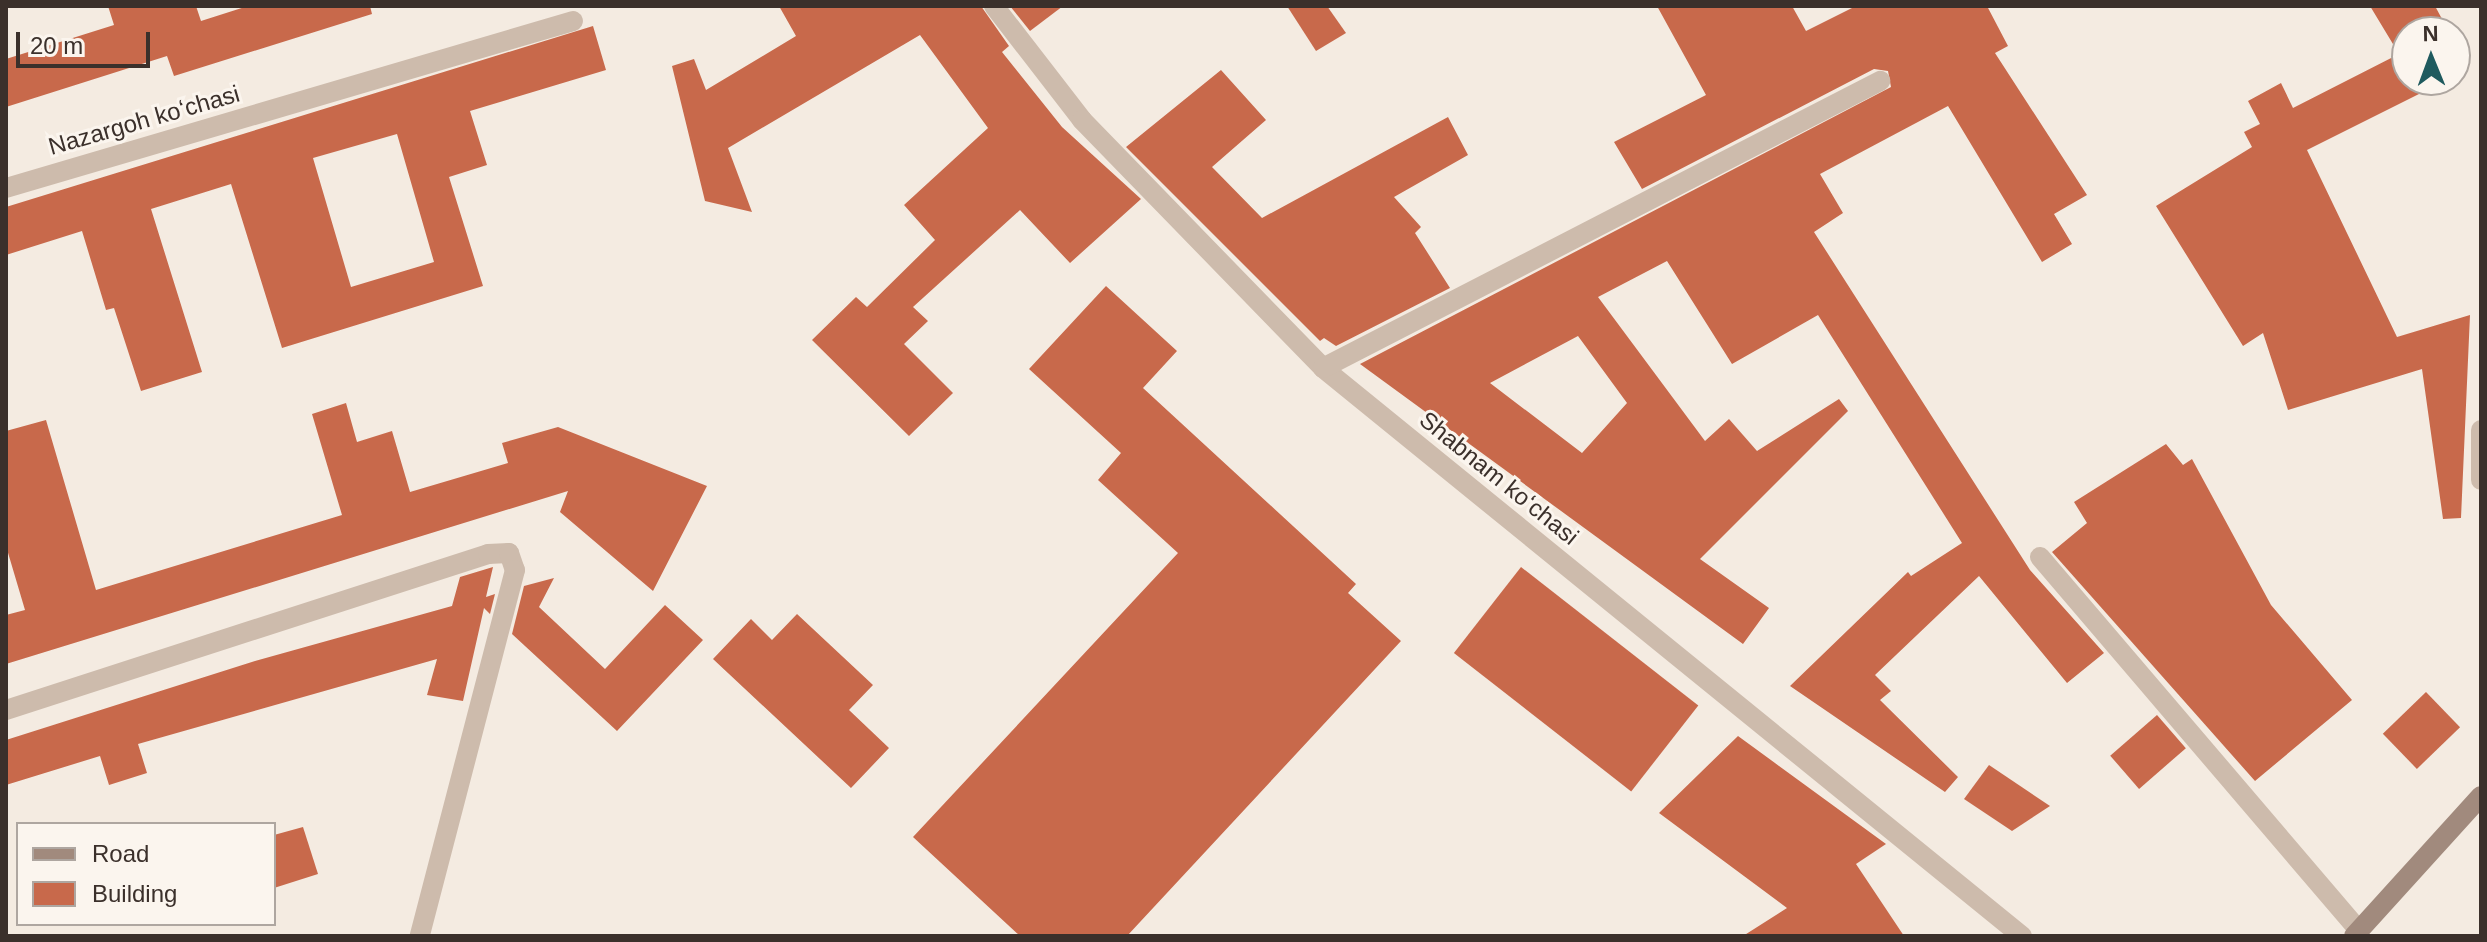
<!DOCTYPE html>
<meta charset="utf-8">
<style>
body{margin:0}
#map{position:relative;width:2487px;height:942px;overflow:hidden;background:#f4ebe1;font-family:Arial,sans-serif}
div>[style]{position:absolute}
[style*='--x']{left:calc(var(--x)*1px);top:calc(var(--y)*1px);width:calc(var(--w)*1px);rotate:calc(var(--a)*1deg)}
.building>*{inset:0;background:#c8694b;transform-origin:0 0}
.street>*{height:20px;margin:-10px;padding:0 10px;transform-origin:10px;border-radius:10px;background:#cdbbac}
.secondary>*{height:20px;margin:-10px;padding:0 10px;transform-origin:10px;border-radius:10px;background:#a18a7d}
span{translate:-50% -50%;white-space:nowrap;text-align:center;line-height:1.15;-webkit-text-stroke:6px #fbf5ee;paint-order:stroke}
.street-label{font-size:24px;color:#3b302b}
.frame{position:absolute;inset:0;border:8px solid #3b302b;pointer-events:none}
.legend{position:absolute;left:16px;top:822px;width:260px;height:104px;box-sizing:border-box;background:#fbf5ee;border:2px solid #aea6a0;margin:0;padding:10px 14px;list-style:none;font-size:24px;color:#3b302b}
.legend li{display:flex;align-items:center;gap:16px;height:40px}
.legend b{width:40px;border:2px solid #aea6a0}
.north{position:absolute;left:2391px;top:16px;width:80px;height:80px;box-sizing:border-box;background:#fbf5ee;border:2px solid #aea6a0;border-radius:50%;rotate:359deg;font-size:22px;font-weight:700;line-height:32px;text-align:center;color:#3b302b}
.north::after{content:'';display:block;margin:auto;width:28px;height:36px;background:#1f5a5e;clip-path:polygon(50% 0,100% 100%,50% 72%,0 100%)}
.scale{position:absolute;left:16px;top:32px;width:134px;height:36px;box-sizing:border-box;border:4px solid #3b302b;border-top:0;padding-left:10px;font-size:24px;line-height:28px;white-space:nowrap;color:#3b302b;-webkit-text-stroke:6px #fbf5ee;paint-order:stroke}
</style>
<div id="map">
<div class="building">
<i style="clip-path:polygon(108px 6px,196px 6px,201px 21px,248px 6px,370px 6px,372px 14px,174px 76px,167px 56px,6px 107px,6px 59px,114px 25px)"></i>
<i style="clip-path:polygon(779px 6px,981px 6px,1009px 46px,1002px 52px,1062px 127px,1141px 199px,1070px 263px,1020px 210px,913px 307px,928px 321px,904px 344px,953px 393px,909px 436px,812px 340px,856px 297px,867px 307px,935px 240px,904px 205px,988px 128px,920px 35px,728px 148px,752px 212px,705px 201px,672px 66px,694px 59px,706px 90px,796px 36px)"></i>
<i style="clip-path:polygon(1010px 6px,1063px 6px,1030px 31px)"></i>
<i style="clip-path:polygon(1287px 6px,1327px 6px,1346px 33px,1316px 51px)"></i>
<i style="clip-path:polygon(evenodd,1657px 6px,1792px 6px,1806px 31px,1856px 6px,1987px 6px,2008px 46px,1995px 53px,2087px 195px,2054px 214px,2072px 244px,2042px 262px,1948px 106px,1820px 174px,1843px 213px,1814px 232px,2030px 570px,2104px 653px,2067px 683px,1979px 576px,1875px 675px,1891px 691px,1880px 700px,1958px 777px,1945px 792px,1790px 686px,1908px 572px,1911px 576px,1962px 543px,1818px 315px,1732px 364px,1667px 261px,1598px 297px,1705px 441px,1729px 419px,1757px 451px,1839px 399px,1848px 411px,1700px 559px,1769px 608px,1743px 644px,1360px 364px,1891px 87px,1888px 71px,1874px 69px,1642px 189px,1614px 142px,1706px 95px,1657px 6px,1578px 336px,1627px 403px,1582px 453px,1490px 383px,1578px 336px)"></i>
<i style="clip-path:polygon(2370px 6px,2435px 6px,2449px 32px,2407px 32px,2407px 80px,2447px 80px,2307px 150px,2397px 337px,2470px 315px,2461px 518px,2443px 519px,2422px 369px,2288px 410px,2263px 333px,2243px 346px,2156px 206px,2252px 147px,2244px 132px,2260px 124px,2248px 101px,2281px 83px,2293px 108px,2399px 54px)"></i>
<i style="clip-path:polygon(evenodd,593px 26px,606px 70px,470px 111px,487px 165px,449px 177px,483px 286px,282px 348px,231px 184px,151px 209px,202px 372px,141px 391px,114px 308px,106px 310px,82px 231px,6px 255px,6px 207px,593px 26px,397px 134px,434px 262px,351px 287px,313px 158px,397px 134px)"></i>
<i style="clip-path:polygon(1221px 70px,1266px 120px,1212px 167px,1262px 218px,1448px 117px,1468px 155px,1394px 197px,1421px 227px,1415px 233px,1450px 288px,1336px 346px,1324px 338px,1320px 341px,1126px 147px)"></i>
<i style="clip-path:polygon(1106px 286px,1177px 351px,1143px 388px,1356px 584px,1348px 593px,1401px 641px,1127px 936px,1020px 936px,913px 837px,1178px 553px,1098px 480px,1121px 453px,1029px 369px)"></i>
<i style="clip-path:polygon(346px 403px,357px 442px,392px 431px,410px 492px,508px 463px,502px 443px,558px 427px,707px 486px,653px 591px,560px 512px,568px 491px,6px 664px,6px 615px,25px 610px,6px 546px,6px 431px,46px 420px,96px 590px,342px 515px,312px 414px)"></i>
<i style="clip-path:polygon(2166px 444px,2183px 465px,2192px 459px,2271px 605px,2352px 700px,2255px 781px,2052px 552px,2087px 523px,2074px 502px)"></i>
<i style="clip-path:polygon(493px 567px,486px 597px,495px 594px,490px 614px,484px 608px,463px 701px,427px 695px,437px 659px,138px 744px,147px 773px,109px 785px,100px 756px,6px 785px,6px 740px,255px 661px,452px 606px,460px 577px)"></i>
<i style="left:1521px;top:567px;width:225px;height:109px;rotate:38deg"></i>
<i style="clip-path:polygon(554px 578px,539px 607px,605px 669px,665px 605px,703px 640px,617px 731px,512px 634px,524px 586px)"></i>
<i style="clip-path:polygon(797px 614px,873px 685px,849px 710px,889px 748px,851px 788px,713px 659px,751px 619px,772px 640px)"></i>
<i style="left:2426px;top:692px;width:49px;height:60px;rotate:46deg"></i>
<i style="left:2157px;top:715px;width:44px;height:62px;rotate:49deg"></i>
<i style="clip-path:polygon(1738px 736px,1886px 844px,1856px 864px,1904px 936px,1743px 936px,1787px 908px,1659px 813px)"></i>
<i style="clip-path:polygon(1989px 765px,2050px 806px,2012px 831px,1964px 799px)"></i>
<i style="clip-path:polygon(303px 827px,318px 874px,274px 888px,274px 835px)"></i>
</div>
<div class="street">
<i style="--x:994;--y:6;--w:144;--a:52.3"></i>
<i style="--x:1082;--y:120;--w:346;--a:45.8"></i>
<i style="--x:1323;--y:368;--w:901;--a:39.1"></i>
<i style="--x:6;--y:188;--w:591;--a:-16.41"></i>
<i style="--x:1323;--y:368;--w:627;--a:-27.26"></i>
<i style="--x:2481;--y:430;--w:50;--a:90"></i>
<i style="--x:2040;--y:557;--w:492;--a:49.5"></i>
<i style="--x:6;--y:710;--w:507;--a:-17.93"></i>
<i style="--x:488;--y:554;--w:21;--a:-3"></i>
<i style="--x:509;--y:553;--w:18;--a:71"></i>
<i style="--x:515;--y:570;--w:378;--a:104.6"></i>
</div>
<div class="secondary">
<i style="--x:2354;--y:936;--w:189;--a:-47.8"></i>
</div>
<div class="street-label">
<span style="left:144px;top:120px;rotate:-16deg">Nazargoh koʻchasi</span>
<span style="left:1499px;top:478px;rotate:39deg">Shabnam koʻchasi</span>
</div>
<div class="frame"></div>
<ul class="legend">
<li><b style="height:10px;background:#a18a7d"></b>Road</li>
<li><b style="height:22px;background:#c8694b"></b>Building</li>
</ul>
<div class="north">N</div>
<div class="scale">20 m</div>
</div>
